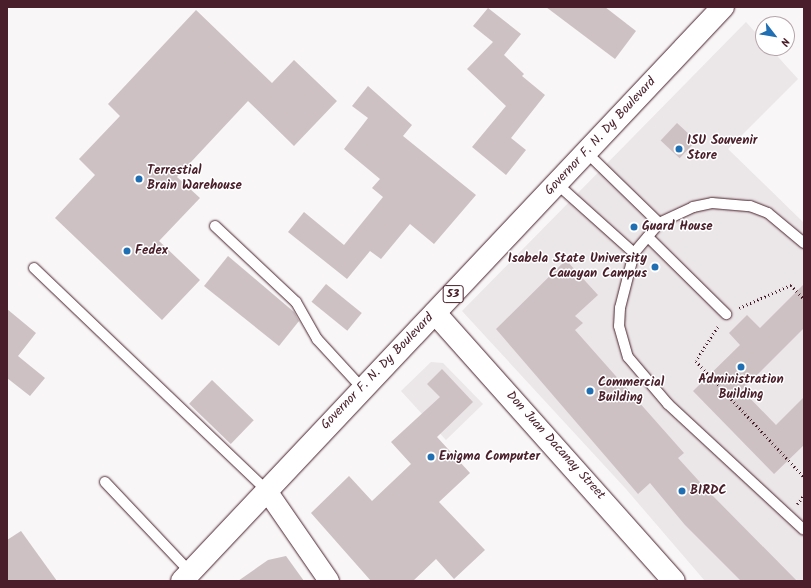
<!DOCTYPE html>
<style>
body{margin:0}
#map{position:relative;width:811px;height:588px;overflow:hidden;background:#f8f6f7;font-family:Kalam,sans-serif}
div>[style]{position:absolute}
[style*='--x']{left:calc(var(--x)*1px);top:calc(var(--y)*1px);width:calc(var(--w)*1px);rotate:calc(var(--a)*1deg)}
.built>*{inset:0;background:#ebe6e8}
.building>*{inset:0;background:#cdc1c4;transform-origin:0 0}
.path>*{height:2.5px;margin-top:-1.25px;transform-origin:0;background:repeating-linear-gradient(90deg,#4a1f2b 0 1px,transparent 0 4px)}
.roads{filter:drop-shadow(0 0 1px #4a1f2b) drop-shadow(0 0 1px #4a1f2b)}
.lane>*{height:10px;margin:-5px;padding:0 5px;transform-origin:5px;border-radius:5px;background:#fff}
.street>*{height:20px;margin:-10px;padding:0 10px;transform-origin:10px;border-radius:10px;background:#fff}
.secondary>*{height:22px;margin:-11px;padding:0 11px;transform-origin:11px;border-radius:11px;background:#fff}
.highway>*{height:22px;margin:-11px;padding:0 11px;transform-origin:11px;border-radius:11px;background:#fff}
.dots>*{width:11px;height:11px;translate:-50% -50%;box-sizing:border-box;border:2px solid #fff;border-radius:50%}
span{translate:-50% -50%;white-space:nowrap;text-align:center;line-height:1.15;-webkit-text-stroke:3px #fff;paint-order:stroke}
.shield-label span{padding:1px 3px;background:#fff;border:1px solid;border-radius:3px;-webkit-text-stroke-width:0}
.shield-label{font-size:12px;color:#4a1f2b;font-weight:700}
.street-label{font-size:13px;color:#4a1f2b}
.poi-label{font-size:13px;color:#4a1f2b;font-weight:700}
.left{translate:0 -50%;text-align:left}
.right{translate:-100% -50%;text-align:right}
.frame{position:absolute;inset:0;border:8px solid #4a1f2b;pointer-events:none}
.north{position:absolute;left:755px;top:16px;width:40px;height:40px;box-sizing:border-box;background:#fff;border:1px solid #b7a5aa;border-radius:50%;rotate:121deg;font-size:11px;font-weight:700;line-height:16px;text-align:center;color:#4a1f2b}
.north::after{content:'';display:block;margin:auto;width:14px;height:18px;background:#1f6fb2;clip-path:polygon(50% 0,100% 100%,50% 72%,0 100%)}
</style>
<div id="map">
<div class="built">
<i style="clip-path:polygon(746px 22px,763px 41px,763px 48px,770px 48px,798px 79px,728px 149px,804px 223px,804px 581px,705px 581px,626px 489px,462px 311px)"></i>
<i style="clip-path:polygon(431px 362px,443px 363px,483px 404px,446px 440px,401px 391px)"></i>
</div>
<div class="building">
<i style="clip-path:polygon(546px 7px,605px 7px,636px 31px,615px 59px)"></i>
<i style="clip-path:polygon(488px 8px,521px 34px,504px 55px,524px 74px,522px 76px,545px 95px,511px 138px,526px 150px,506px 175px,472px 147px,506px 106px,467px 69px,493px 42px,473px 26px)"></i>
<i style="clip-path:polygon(196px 10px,272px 83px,294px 60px,337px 101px,294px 146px,248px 101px,177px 177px,200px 198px,159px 241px,200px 280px,162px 320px,55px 218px,95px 175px,79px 159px,120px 116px,108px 104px)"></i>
<i style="clip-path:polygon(368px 86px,412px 125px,403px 136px,476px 195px,434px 244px,410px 224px,381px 259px,370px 251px,347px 279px,288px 232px,304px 212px,344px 245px,383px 197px,372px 188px,380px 179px,344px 149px,368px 118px,352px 106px)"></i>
<i style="left:677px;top:123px;width:26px;height:24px;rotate:43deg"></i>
<i style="clip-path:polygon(228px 256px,294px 312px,299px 321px,279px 346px,204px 286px)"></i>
<i style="clip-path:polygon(566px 260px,598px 295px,575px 316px,583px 323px,575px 330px,684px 453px,678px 458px,708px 491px,797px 581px,741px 581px,685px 525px,650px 483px,638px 494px,496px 329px)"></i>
<i style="left:326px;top:284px;width:46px;height:23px;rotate:39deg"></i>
<i style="clip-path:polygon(804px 284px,804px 328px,742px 390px,776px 425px,804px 397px,804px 445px,774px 474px,693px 391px,740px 345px,729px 333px,747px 315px,760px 328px)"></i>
<i style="clip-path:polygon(7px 309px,36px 333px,18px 356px,45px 378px,30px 396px,7px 378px)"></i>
<i style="clip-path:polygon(442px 369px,473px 402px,437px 437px,470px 473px,439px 502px,485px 550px,454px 579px,436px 559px,413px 581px,371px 581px,311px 513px,349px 476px,372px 501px,411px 464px,391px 442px,440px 397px,427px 384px)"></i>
<i style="left:212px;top:380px;width:58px;height:33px;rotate:44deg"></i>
<i style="clip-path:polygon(21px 531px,57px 581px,7px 581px,7px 540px)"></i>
<i style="clip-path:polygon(286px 556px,304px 581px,238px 581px,268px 560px)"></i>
</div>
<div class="path">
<i style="--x:739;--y:308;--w:57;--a:-23.9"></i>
<i style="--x:791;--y:285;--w:19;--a:47"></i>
<i style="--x:718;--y:327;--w:40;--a:122.9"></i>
<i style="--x:696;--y:361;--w:158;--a:47"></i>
<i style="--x:797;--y:504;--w:11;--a:-52"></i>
</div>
<div class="roads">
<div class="lane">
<i style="--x:586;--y:152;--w:102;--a:44.2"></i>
<i style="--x:659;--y:223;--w:38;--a:-25"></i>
<i style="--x:693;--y:207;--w:19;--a:-12"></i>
<i style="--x:712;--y:203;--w:38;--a:5"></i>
<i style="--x:750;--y:206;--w:19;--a:21"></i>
<i style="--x:768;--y:213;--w:47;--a:39.8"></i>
<i style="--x:556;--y:183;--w:105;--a:41.9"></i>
<i style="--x:634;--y:253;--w:57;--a:104.3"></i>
<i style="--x:620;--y:308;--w:18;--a:93"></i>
<i style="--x:619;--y:326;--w:32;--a:74"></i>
<i style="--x:628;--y:357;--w:62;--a:49.6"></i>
<i style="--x:668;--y:404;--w:185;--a:42.8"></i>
<i style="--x:215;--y:226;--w:111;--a:43.2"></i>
<i style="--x:296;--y:302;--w:43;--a:60.4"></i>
<i style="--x:317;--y:339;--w:67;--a:47.4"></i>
<i style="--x:648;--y:237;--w:110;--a:44.6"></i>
<i style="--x:634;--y:253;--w:39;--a:-50"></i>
<i style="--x:34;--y:268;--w:323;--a:43.7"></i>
<i style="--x:105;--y:482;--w:124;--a:46.6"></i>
</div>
<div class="street">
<i style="--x:267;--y:491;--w:109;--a:55.4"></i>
</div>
<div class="secondary">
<i style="--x:435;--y:313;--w:359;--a:48.3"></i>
</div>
<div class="highway">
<i style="--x:182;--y:581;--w:789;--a:-46.7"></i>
</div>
</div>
<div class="dots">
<i style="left:679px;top:149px;background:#1f6fb2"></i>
<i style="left:139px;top:179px;background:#1f6fb2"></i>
<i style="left:634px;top:227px;background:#1f6fb2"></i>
<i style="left:127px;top:251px;background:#1f6fb2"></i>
<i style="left:655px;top:267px;background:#1f6fb2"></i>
<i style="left:741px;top:367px;background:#1f6fb2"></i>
<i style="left:590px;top:391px;background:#1f6fb2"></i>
<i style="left:431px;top:457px;background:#1f6fb2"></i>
<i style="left:682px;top:491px;background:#1f6fb2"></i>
</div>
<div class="shield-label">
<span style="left:453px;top:294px">53</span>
</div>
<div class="street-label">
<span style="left:601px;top:137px;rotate:-47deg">Governor F. N. Dy Boulevard</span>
<span style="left:378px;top:372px;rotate:-46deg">Governor F. N. Dy Boulevard</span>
<span style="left:555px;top:446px;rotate:48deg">Don Juan Dacanay Street</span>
</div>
<div class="poi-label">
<span class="left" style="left:687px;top:149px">ISU Souvenir<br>Store</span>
<span class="left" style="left:147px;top:179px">Terrestial<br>Brain Warehouse</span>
<span class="left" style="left:642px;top:227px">Guard House</span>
<span class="left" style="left:135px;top:251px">Fedex</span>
<span class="right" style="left:647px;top:267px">Isabela State University<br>Cauayan Campus</span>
<span style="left:741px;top:388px">Administration<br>Building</span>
<span class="left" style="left:598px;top:391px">Commercial<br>Building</span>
<span class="left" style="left:439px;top:457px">Enigma Computer</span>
<span class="left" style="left:690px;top:491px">BIRDC</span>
</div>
<div class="frame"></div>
<div class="north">N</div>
</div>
